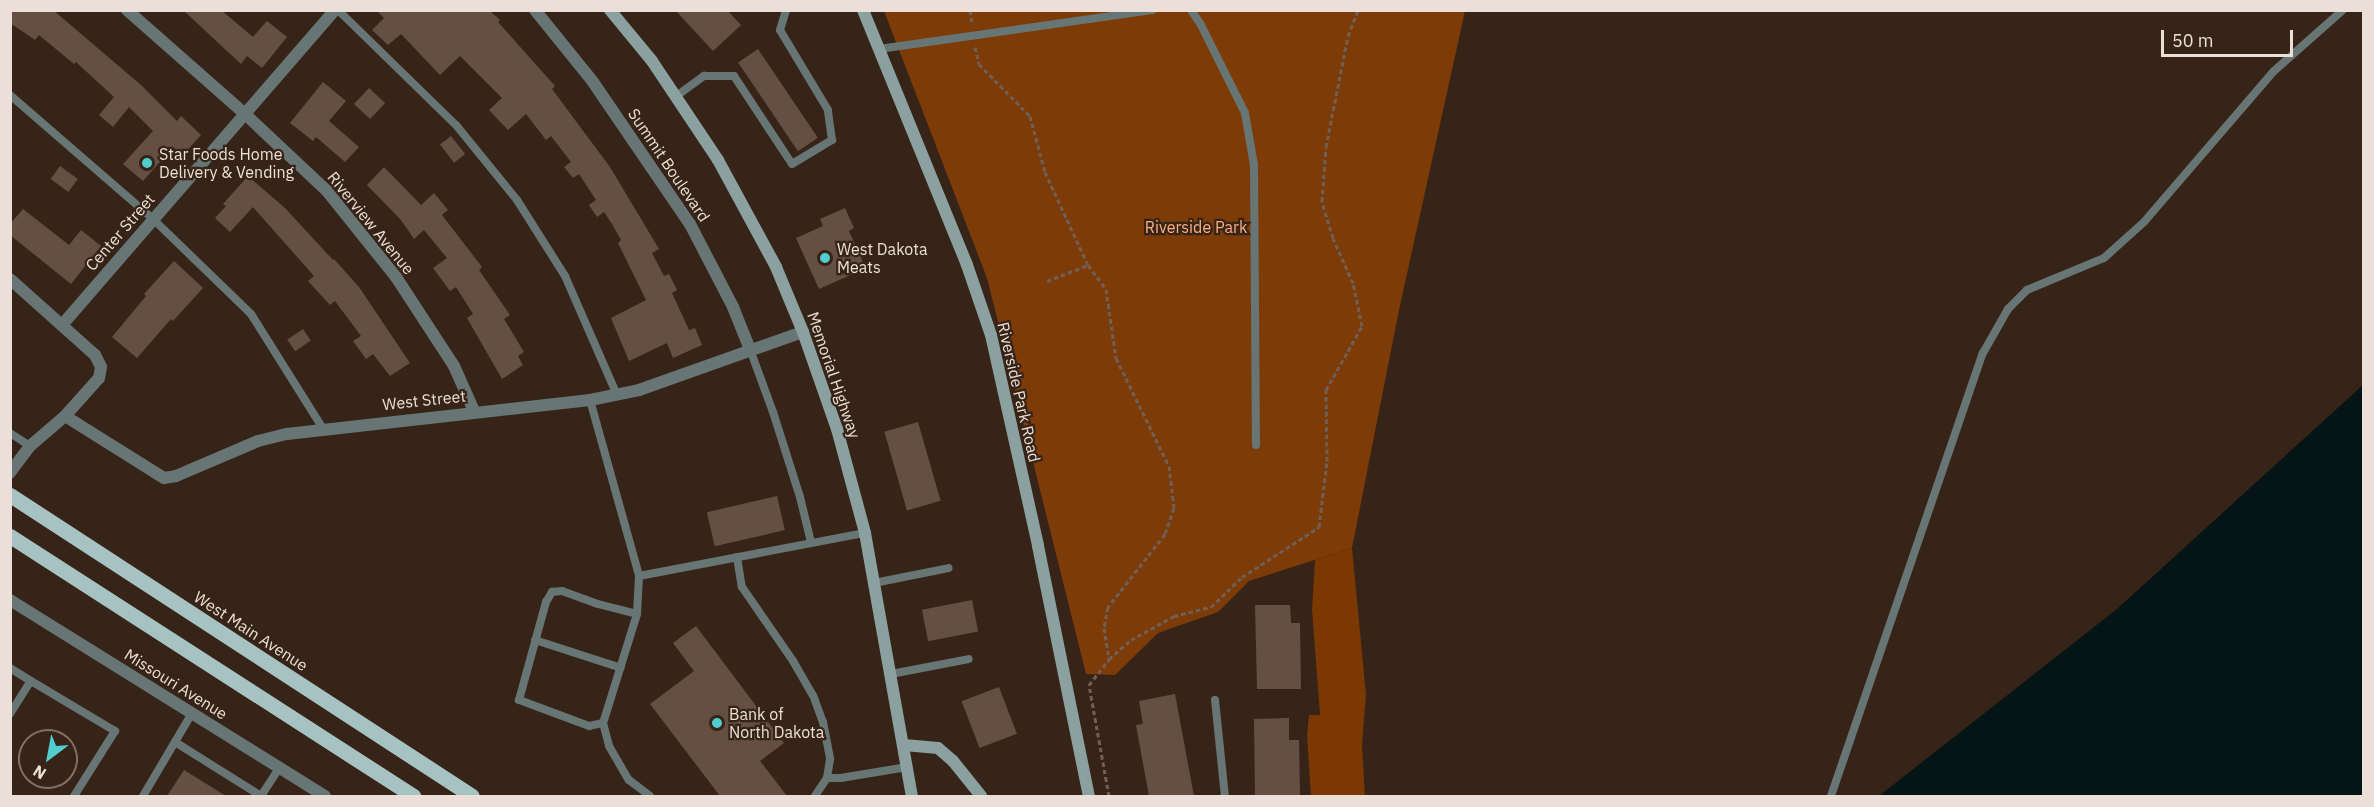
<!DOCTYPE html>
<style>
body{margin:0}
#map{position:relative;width:2374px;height:807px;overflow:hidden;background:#372418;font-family:"IBM Plex Sans",sans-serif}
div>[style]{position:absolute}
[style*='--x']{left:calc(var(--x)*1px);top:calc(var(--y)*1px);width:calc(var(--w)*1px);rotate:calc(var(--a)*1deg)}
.green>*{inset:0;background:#7c3b07}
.forest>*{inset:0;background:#7b3800}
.water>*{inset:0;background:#051415}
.building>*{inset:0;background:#654f43;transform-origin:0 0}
.path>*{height:3px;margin-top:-1.5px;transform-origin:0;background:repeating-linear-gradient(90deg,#705f54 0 4.5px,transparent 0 7.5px)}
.lane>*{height:8px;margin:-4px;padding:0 4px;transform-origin:4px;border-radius:4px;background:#687575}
.street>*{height:12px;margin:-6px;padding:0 6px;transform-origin:6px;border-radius:6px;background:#687575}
.secondary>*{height:12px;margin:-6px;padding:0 6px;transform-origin:6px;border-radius:6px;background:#8ba1a0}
.primary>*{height:15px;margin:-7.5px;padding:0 7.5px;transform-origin:7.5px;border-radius:7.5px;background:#a6c2c2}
.dots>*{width:16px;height:16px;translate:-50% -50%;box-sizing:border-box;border:3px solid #372418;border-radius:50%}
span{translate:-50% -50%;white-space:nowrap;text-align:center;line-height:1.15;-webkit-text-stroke:4.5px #372418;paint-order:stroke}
.poi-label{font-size:16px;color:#ecdfd7}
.left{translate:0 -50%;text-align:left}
.street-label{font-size:16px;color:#ecdfd7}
.park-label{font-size:16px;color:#feaf7f}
.frame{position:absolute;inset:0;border:12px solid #ecdfd7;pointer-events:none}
.north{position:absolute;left:18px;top:729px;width:60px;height:60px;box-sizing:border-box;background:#372418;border:2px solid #7f6f64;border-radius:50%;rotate:212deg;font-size:16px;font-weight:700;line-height:24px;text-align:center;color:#ecdfd7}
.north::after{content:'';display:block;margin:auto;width:21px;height:27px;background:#52cdce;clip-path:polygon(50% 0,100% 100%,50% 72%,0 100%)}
.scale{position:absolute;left:2161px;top:30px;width:132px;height:27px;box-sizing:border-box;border:3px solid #ecdfd7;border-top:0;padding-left:8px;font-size:18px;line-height:21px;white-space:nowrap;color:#ecdfd7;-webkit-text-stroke:4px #372418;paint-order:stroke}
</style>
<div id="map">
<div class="green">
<i style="clip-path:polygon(884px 11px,1465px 11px,1399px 310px,1352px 548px,1249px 581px,1218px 612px,1158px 633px,1115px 675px,1086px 674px,987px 278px)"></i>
</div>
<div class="forest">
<i style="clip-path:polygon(1352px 548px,1366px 695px,1362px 745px,1365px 796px,1311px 796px,1307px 736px,1309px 715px,1320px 715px,1312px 609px,1315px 560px)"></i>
</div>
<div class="water">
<i style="clip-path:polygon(2363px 385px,2363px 796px,1879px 796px,2117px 609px)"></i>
</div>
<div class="building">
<i style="clip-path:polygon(10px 10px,53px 10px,141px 85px,177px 121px,181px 116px,201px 135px,183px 155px,173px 147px,143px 181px,123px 164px,153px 131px,129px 107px,113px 127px,99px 115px,114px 97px,76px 62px,74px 64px,39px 35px,35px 40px,10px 23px)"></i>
<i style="clip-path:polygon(183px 10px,221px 10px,253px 37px,267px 21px,287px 37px,262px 68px,247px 56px,241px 64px)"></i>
<i style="clip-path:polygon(376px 10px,489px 10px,500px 20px,498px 22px,555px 86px,552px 89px,610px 167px,659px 249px,652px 253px,664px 276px,669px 274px,677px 290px,672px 293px,689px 330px,695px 328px,702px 345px,673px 358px,667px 343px,629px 361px,611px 318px,646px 300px,618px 243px,621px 240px,612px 224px,604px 212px,597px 217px,589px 205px,596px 200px,579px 174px,573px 178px,564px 167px,571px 162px,551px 136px,546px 140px,526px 114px,508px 130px,489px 110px,502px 98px,460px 56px,440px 75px,401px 34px,388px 45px,372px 30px,384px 18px)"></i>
<i style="clip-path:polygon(675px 10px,727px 10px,741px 25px,713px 51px)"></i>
<i style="left:758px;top:49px;width:107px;height:24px;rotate:56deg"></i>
<i style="clip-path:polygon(323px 82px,346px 101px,329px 121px,359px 147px,345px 162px,316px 137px,313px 141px,290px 123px)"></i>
<i style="left:369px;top:88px;width:22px;height:22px;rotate:43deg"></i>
<i style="left:451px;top:136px;width:23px;height:14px;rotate:52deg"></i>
<i style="left:60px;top:166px;width:22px;height:16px;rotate:36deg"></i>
<i style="clip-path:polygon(384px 167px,421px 205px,434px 193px,448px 210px,442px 215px,482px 267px,479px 270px,510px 315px,504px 319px,524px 352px,518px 356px,523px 365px,502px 379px,467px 318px,473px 314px,456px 287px,450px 291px,433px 268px,447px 258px,424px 230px,414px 239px,401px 220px,367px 185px)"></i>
<i style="clip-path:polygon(248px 176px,285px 208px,333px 260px,334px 259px,359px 287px,410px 363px,390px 376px,373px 354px,366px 359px,353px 341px,361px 336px,335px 301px,330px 305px,308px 281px,314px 276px,253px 207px,230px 232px,215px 218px,226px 206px,223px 204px)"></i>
<i style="clip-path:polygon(845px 208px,854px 228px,849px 231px,863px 262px,852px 267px,855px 273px,819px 289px,796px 238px,823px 226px,820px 219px)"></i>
<i style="clip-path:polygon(23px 209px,69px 245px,81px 230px,101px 246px,71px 284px,10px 235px,10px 224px)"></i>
<i style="clip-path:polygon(174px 261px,203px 288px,173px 321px,171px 319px,137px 358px,112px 337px,146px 296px,144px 294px)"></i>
<i style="left:303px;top:329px;width:14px;height:19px;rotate:56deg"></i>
<i style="left:918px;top:422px;width:82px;height:35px;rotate:74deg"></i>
<i style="left:777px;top:496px;width:35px;height:72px;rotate:77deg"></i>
<i style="left:972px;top:600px;width:32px;height:51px;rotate:79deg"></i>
<i style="clip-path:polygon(1255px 605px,1290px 605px,1291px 623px,1300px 623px,1301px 689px,1257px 689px)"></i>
<i style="clip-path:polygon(696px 626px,784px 743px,760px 761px,787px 796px,720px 796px,650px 704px,694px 671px,673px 643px)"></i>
<i style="left:999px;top:687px;width:50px;height:40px;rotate:69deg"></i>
<i style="clip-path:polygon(1175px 694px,1194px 796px,1149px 796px,1136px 725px,1143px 724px,1139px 701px)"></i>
<i style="clip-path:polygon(1289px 718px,1289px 740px,1299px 740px,1300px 796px,1255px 796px,1254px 719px)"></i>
<i style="clip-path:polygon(184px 770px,226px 796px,167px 796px)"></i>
</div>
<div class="path">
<i style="--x:970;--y:10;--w:13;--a:81"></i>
<i style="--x:975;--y:47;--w:17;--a:77"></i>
<i style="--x:979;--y:64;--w:73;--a:45.6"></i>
<i style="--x:1030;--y:116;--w:58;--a:75"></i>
<i style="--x:1045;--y:172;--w:102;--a:65.2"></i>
<i style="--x:1088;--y:265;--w:30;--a:53"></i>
<i style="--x:1106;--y:289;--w:70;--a:81.8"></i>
<i style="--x:1116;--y:358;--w:120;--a:63.9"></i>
<i style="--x:1169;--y:466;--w:42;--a:83.2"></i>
<i style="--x:1174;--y:508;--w:28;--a:109"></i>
<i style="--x:1165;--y:534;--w:93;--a:128"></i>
<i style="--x:1108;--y:607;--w:21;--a:101"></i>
<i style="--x:1104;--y:628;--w:31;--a:81"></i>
<i style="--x:1047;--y:281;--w:44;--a:-21.3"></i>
<i style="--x:1109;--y:796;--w:113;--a:-100.2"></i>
<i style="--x:1089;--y:685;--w:33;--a:-52"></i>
<i style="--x:1109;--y:659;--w:29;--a:-41"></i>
<i style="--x:1131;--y:640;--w:49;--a:-29.2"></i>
<i style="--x:1174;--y:616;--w:38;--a:-14"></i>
<i style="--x:1211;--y:607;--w:43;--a:-44.1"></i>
<i style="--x:1242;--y:577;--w:92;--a:-33"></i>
<i style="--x:1319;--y:527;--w:66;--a:-83.1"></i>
<i style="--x:1327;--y:461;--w:71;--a:-90.8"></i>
<i style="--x:1326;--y:390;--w:73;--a:-60.6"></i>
<i style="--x:1362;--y:326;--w:44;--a:-101.8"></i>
<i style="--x:1353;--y:283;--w:49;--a:-114"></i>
<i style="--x:1333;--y:238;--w:39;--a:-107"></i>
<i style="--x:1322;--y:201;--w:54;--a:-85.8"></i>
<i style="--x:1326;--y:147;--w:113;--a:-78.8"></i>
<i style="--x:1348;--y:36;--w:28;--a:-69"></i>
</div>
<div class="lane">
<i style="--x:338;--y:10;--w:165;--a:44.3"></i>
<i style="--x:456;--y:125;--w:97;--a:50.9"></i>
<i style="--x:517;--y:200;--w:90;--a:57.7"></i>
<i style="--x:565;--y:276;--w:130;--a:66.4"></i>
<i style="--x:1191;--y:10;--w:18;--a:56"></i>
<i style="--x:1201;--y:25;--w:98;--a:63.4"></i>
<i style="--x:1245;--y:113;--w:53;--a:80.2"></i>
<i style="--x:1254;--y:165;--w:280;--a:89.6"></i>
<i style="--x:879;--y:49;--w:276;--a:-8.1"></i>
<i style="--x:10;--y:95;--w:189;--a:40.9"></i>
<i style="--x:153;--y:219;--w:136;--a:44.1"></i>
<i style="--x:251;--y:314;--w:136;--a:57.9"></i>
<i style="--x:675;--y:97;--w:36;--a:-36"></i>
<i style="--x:704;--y:76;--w:30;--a:0"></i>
<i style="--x:734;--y:76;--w:105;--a:56.6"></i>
<i style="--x:792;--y:164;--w:47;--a:-31"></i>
<i style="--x:832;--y:140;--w:30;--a:-98"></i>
<i style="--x:828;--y:110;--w:93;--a:-121"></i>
<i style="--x:780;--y:30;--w:21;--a:-73"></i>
<i style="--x:751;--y:352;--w:64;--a:69.9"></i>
<i style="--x:773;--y:412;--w:89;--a:72.4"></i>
<i style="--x:800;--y:497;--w:46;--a:76.3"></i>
<i style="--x:590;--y:400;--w:183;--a:74.4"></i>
<i style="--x:639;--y:576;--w:38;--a:93"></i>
<i style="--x:637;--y:614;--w:114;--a:107.3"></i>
<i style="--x:603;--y:723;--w:24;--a:75"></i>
<i style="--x:609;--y:746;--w:39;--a:60"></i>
<i style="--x:629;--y:780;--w:26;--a:37"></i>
<i style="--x:10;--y:433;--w:24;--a:33"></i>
<i style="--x:737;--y:557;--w:30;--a:81"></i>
<i style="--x:742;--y:587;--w:90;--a:55.4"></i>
<i style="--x:793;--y:661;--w:39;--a:60"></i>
<i style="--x:813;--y:695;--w:29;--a:70"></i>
<i style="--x:823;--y:722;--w:38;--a:79"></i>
<i style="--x:830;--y:759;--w:19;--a:99"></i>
<i style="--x:827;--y:778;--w:22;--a:124"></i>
<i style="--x:639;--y:576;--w:230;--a:-10.8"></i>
<i style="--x:874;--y:583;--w:76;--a:-11.3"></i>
<i style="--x:535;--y:640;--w:90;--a:18"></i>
<i style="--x:10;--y:668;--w:25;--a:32"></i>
<i style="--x:891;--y:674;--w:79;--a:-10.9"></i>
<i style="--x:1215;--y:700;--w:97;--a:84.1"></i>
<i style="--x:10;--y:714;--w:39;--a:-58"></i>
<i style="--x:31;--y:681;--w:98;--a:30.8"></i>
<i style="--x:115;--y:731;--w:77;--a:122.2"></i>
<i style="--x:603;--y:723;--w:14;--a:168"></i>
<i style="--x:589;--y:726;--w:75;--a:-159.6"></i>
<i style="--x:519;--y:700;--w:102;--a:-74.6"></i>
<i style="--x:546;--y:602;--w:12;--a:-59"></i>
<i style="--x:552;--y:592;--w:10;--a:-6"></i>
<i style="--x:562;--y:591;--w:38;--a:20"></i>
<i style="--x:598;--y:604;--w:40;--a:14.4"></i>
<i style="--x:175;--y:742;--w:102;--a:32.1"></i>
<i style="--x:827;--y:778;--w:14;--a:0"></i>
<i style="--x:841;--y:778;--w:67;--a:-9.5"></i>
<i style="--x:143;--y:796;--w:96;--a:-59.4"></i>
<i style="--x:261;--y:796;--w:33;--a:-57"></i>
<i style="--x:1831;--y:796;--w:468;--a:-71.1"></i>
<i style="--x:1983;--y:353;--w:51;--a:-60.4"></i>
<i style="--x:2008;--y:309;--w:27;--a:-45"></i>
<i style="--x:2027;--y:290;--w:83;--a:-22.6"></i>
<i style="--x:2104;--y:258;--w:54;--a:-42"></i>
<i style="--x:2144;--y:222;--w:199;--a:-49.3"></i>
<i style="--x:2274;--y:71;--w:92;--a:-41.5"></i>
</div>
<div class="street">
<i style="--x:127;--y:10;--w:157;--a:41.4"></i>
<i style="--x:245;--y:114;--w:112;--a:43.2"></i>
<i style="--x:327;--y:191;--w:110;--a:51.3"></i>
<i style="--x:396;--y:277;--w:106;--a:56.9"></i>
<i style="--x:454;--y:366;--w:49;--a:66"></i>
<i style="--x:535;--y:10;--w:92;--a:51.1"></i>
<i style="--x:593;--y:82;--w:172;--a:55.7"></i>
<i style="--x:690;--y:224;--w:93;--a:62.6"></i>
<i style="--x:733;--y:307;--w:48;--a:68.2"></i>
<i style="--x:10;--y:279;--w:114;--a:41.8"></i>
<i style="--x:95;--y:355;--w:13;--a:63"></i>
<i style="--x:101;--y:367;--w:11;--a:100"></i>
<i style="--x:99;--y:378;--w:51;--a:131.8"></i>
<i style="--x:65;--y:416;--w:46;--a:139.4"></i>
<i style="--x:30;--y:446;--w:34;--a:127"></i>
<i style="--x:62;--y:325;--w:417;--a:-49.1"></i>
<i style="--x:65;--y:416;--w:117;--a:32.1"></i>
<i style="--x:164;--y:478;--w:12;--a:-9"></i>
<i style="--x:176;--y:476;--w:89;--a:-23.1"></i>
<i style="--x:258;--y:441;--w:30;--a:-14"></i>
<i style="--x:287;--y:434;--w:305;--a:-6.4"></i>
<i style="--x:590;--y:400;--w:50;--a:-11.5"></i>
<i style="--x:639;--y:390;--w:174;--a:-19.5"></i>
<i style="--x:10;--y:600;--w:371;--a:31.9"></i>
</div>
<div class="secondary">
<i style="--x:610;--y:10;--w:66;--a:50.5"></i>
<i style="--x:652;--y:61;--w:119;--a:56.3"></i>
<i style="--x:718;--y:160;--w:122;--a:61.5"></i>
<i style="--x:776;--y:267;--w:70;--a:67.4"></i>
<i style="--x:803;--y:332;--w:103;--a:70.7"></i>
<i style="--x:837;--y:429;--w:108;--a:74.9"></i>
<i style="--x:865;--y:533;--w:267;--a:79.9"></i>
<i style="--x:863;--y:10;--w:275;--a:67.8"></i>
<i style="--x:967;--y:265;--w:74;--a:71.1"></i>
<i style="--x:991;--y:335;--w:216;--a:77.4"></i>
<i style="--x:1038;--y:546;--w:255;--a:78.5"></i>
<i style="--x:904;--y:745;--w:34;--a:5"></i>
<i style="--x:938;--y:748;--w:20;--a:41"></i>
<i style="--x:953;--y:761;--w:45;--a:51.3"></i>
</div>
<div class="primary">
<i style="--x:10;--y:495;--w:551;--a:33.08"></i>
<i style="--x:10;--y:536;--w:480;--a:32.8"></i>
</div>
<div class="dots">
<i style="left:147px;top:163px;background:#52cdce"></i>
<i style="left:825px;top:258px;background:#52cdce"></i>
<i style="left:717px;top:723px;background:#52cdce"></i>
</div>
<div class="poi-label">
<span class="left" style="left:159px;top:163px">Star Foods Home<br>Delivery &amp; Vending</span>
<span class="left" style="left:837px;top:258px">West Dakota<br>Meats</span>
<span class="left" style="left:729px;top:723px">Bank of<br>North Dakota</span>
</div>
<div class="street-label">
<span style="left:669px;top:165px;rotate:56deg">Summit Boulevard</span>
<span style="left:371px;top:223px;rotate:51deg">Riverview Avenue</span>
<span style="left:120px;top:232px;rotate:-49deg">Center Street</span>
<span style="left:834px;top:375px;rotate:71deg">Memorial Highway</span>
<span style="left:1019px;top:392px;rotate:77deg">Riverside Park Road</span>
<span style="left:424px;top:400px;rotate:-6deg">West Street</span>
<span style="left:251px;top:631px;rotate:33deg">West Main Avenue</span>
<span style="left:176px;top:684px;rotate:32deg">Missouri Avenue</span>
</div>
<div class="park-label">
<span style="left:1196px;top:227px">Riverside Park</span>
</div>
<div class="frame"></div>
<div class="north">N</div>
<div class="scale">50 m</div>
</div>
